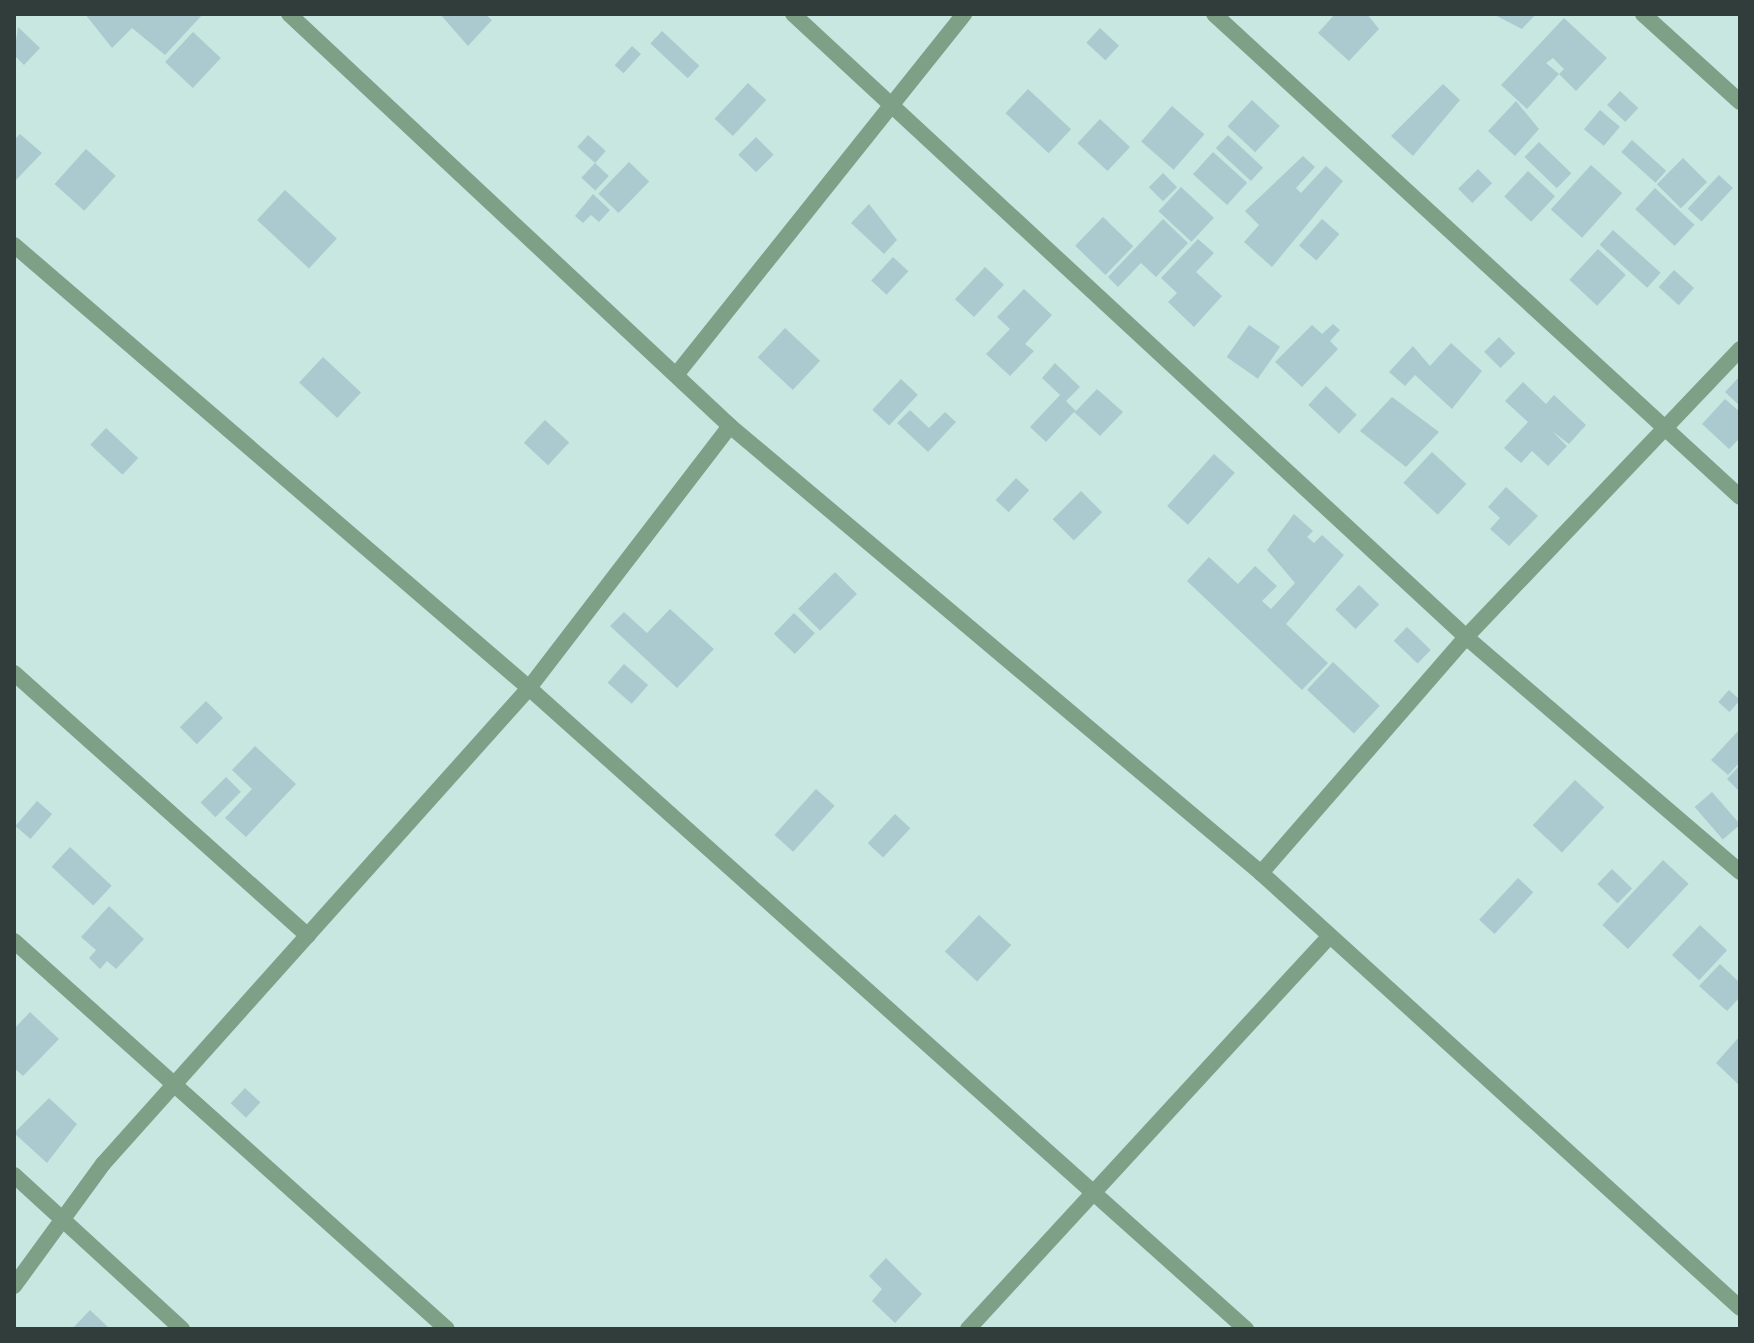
<!DOCTYPE html>
<style>
body{margin:0}
#map{position:relative;width:1754px;height:1343px;overflow:hidden;background:#c7e7e0;font-family:"Noto Serif",serif}
div>[style]{position:absolute}
[style*='--x']{left:calc(var(--x)*1px);top:calc(var(--y)*1px);width:calc(var(--w)*1px);rotate:calc(var(--a)*1deg)}
.building>*{inset:0;background:#abcacf;transform-origin:0 0}
.street>*{height:16px;margin:-8px;padding:0 8px;transform-origin:8px;border-radius:8px;background:#7da086}
span{translate:-50% -50%;white-space:nowrap;text-align:center;line-height:1.15;-webkit-text-stroke:7px #d4f4ed;paint-order:stroke}
.frame{position:absolute;inset:0;border:16px solid #303d3a;pointer-events:none}
</style>
<div id="map">
<div class="building">
<i style="clip-path:polygon(85px 14px,203px 14px,165px 55px,132px 28px,112px 48px)"></i>
<i style="clip-path:polygon(440px 14px,485px 14px,492px 20px,468px 46px)"></i>
<i style="clip-path:polygon(1335px 14px,1367px 14px,1379px 29px,1349px 61px,1318px 33px)"></i>
<i style="clip-path:polygon(1493px 14px,1536px 14px,1522px 29px)"></i>
<i style="clip-path:polygon(evenodd,1564px 18px,1607px 58px,1576px 91px,1559px 74px,1527px 109px,1501px 85px,1564px 18px,1553px 58px,1564px 69px,1559px 74px,1546px 63px,1553px 58px)"></i>
<i style="clip-path:polygon(18px 27px,40px 48px,24px 65px,14px 55px)"></i>
<i style="left:1100px;top:28px;width:26px;height:20px;rotate:43deg"></i>
<i style="left:662px;top:31px;width:51px;height:17px;rotate:43deg"></i>
<i style="left:193px;top:32px;width:38px;height:41px;rotate:43deg"></i>
<i style="left:632px;top:46px;width:12px;height:26px;rotate:42deg"></i>
<i style="left:748px;top:83px;width:25px;height:49px;rotate:43deg"></i>
<i style="clip-path:polygon(1443px 84px,1460px 100px,1413px 156px,1391px 136px)"></i>
<i style="left:1028px;top:89px;width:59px;height:33px;rotate:43deg"></i>
<i style="left:1620px;top:91px;width:25px;height:19px;rotate:43deg"></i>
<i style="left:1252px;top:100px;width:38px;height:36px;rotate:43deg"></i>
<i style="clip-path:polygon(1516px 101px,1539px 129px,1515px 156px,1488px 131px)"></i>
<i style="left:1172px;top:106px;width:43px;height:47px;rotate:41deg"></i>
<i style="left:1600px;top:110px;width:26px;height:25px;rotate:40deg"></i>
<i style="left:1100px;top:119px;width:41px;height:33px;rotate:43deg"></i>
<i style="clip-path:polygon(20px 134px,42px 153px,14px 182px,14px 140px)"></i>
<i style="left:588px;top:135px;width:24px;height:16px;rotate:42deg"></i>
<i style="left:1228px;top:135px;width:48px;height:18px;rotate:43deg"></i>
<i style="left:756px;top:137px;width:25px;height:25px;rotate:45deg"></i>
<i style="left:1632px;top:140px;width:46px;height:16px;rotate:42deg"></i>
<i style="left:1539px;top:142px;width:45px;height:21px;rotate:44deg"></i>
<i style="left:86px;top:149px;width:40px;height:47px;rotate:42deg"></i>
<i style="left:1213px;top:152px;width:46px;height:30px;rotate:42deg"></i>
<i style="clip-path:polygon(1303px 156px,1315px 167px,1296px 188px,1301px 193px,1326px 166px,1343px 181px,1272px 267px,1244px 242px,1259px 225px,1245px 211px)"></i>
<i style="left:1683px;top:158px;width:34px;height:37px;rotate:45deg"></i>
<i style="left:629px;top:162px;width:28px;height:44px;rotate:44deg"></i>
<i style="left:595px;top:163px;width:19px;height:20px;rotate:43deg"></i>
<i style="left:1591px;top:165px;width:42px;height:60px;rotate:42deg"></i>
<i style="left:1478px;top:169px;width:20px;height:28px;rotate:45deg"></i>
<i style="left:1528px;top:171px;width:37px;height:35px;rotate:43deg"></i>
<i style="left:1163px;top:173px;width:20px;height:20px;rotate:45deg"></i>
<i style="left:1719px;top:175px;width:19px;height:46px;rotate:43deg"></i>
<i style="left:1181px;top:187px;width:45px;height:33px;rotate:43deg"></i>
<i style="left:1655px;top:188px;width:54px;height:29px;rotate:43deg"></i>
<i style="left:285px;top:190px;width:71px;height:41px;rotate:43deg"></i>
<i style="clip-path:polygon(593px 194px,610px 210px,599px 222px,591px 215px,583px 223px,575px 216px)"></i>
<i style="clip-path:polygon(869px 204px,897px 240px,884px 254px,851px 223px)"></i>
<i style="left:1103px;top:217px;width:42px;height:40px;rotate:44deg"></i>
<i style="clip-path:polygon(1163px 219px,1188px 243px,1156px 277px,1141px 263px,1118px 287px,1108px 277px)"></i>
<i style="left:1322px;top:219px;width:23px;height:35px;rotate:41deg"></i>
<i style="left:1613px;top:230px;width:64px;height:20px;rotate:42deg"></i>
<i style="clip-path:polygon(1198px 239px,1214px 253px,1196px 272px,1222px 296px,1194px 327px,1168px 302px,1177px 293px,1161px 278px)"></i>
<i style="left:1598px;top:249px;width:38px;height:42px;rotate:43deg"></i>
<i style="left:893px;top:257px;width:21px;height:32px;rotate:43deg"></i>
<i style="left:985px;top:267px;width:26px;height:44px;rotate:43deg"></i>
<i style="left:1674px;top:270px;width:27px;height:23px;rotate:42deg"></i>
<i style="clip-path:polygon(1024px 289px,1052px 315px,1025px 344px,1034px 351px,1010px 376px,986px 354px,1010px 329px,997px 317px)"></i>
<i style="clip-path:polygon(1333px 324px,1340px 330px,1330px 341px,1338px 349px,1302px 387px,1275px 362px,1312px 325px,1322px 334px)"></i>
<i style="left:1249px;top:325px;width:38px;height:39px;rotate:35deg"></i>
<i style="left:785px;top:328px;width:48px;height:40px;rotate:43deg"></i>
<i style="left:1499px;top:337px;width:23px;height:21px;rotate:45deg"></i>
<i style="clip-path:polygon(1451px 343px,1482px 371px,1452px 409px,1415px 375px,1405px 386px,1389px 372px,1413px 346px,1430px 366px)"></i>
<i style="left:323px;top:357px;width:52px;height:35px;rotate:43deg"></i>
<i style="clip-path:polygon(1055px 363px,1080px 387px,1066px 401px,1076px 411px,1097px 389px,1123px 412px,1100px 436px,1074px 412px,1046px 442px,1030px 427px,1060px 395px,1042px 378px)"></i>
<i style="clip-path:polygon(1740px 376px,1740px 406px,1725px 392px)"></i>
<i style="left:901px;top:379px;width:23px;height:42px;rotate:43deg"></i>
<i style="clip-path:polygon(1523px 382px,1546px 404px,1554px 395px,1586px 425px,1569px 444px,1552px 431px,1567px 446px,1548px 466px,1532px 451px,1521px 463px,1504px 448px,1528px 422px,1505px 401px)"></i>
<i style="left:1326px;top:386px;width:42px;height:26px;rotate:43deg"></i>
<i style="clip-path:polygon(1392px 397px,1439px 432px,1406px 467px,1360px 431px)"></i>
<i style="clip-path:polygon(1725px 399px,1740px 412px,1740px 438px,1729px 449px,1702px 424px)"></i>
<i style="clip-path:polygon(910px 410px,929px 428px,945px 412px,956px 422px,928px 452px,897px 423px)"></i>
<i style="left:545px;top:420px;width:33px;height:31px;rotate:43deg"></i>
<i style="left:106px;top:428px;width:44px;height:23px;rotate:43deg"></i>
<i style="left:1432px;top:452px;width:47px;height:42px;rotate:43deg"></i>
<i style="left:1214px;top:454px;width:28px;height:70px;rotate:42deg"></i>
<i style="left:1016px;top:478px;width:18px;height:30px;rotate:43deg"></i>
<i style="clip-path:polygon(1506px 487px,1538px 516px,1509px 546px,1490px 529px,1500px 518px,1488px 507px)"></i>
<i style="left:1081px;top:491px;width:30px;height:40px;rotate:45deg"></i>
<i style="clip-path:polygon(1294px 514px,1313px 531px,1307px 537px,1314px 543px,1322px 535px,1344px 555px,1286px 624px,1328px 663px,1302px 690px,1187px 581px,1209px 557px,1238px 584px,1255px 566px,1277px 586px,1262px 601px,1271px 609px,1295px 583px,1267px 550px)"></i>
<i style="left:835px;top:572px;width:31px;height:52px;rotate:45deg"></i>
<i style="left:1359px;top:585px;width:28px;height:34px;rotate:44deg"></i>
<i style="clip-path:polygon(670px 609px,714px 649px,677px 688px,610px 626px,624px 612px,647px 633px)"></i>
<i style="left:794px;top:613px;width:29px;height:29px;rotate:44deg"></i>
<i style="left:1407px;top:627px;width:33px;height:19px;rotate:44deg"></i>
<i style="left:1333px;top:662px;width:64px;height:38px;rotate:43deg"></i>
<i style="left:624px;top:664px;width:32px;height:25px;rotate:41deg"></i>
<i style="left:1729px;top:690px;width:15px;height:16px;rotate:42deg"></i>
<i style="left:206px;top:701px;width:24px;height:37px;rotate:45deg"></i>
<i style="clip-path:polygon(1740px 729px,1740px 762px,1728px 775px,1711px 760px)"></i>
<i style="clip-path:polygon(255px 746px,296px 784px,246px 837px,225px 818px,252px 789px,232px 770px)"></i>
<i style="clip-path:polygon(1740px 765px,1740px 792px,1727px 779px)"></i>
<i style="left:226px;top:777px;width:21px;height:36px;rotate:45deg"></i>
<i style="left:1575px;top:780px;width:40px;height:62px;rotate:43deg"></i>
<i style="left:816px;top:789px;width:25px;height:62px;rotate:42deg"></i>
<i style="left:1712px;top:792px;width:43px;height:23px;rotate:49deg"></i>
<i style="left:37px;top:801px;width:20px;height:33px;rotate:41deg"></i>
<i style="left:895px;top:814px;width:21px;height:40px;rotate:43deg"></i>
<i style="left:70px;top:847px;width:57px;height:27px;rotate:43deg"></i>
<i style="left:1663px;top:860px;width:35px;height:89px;rotate:43deg"></i>
<i style="left:1612px;top:869px;width:28px;height:21px;rotate:44deg"></i>
<i style="left:1518px;top:878px;width:21px;height:57px;rotate:43deg"></i>
<i style="clip-path:polygon(109px 906px,144px 939px,116px 969px,107px 961px,100px 969px,89px 958px,96px 950px,81px 937px)"></i>
<i style="left:979px;top:915px;width:44px;height:50px;rotate:43deg"></i>
<i style="left:1700px;top:925px;width:37px;height:41px;rotate:43deg"></i>
<i style="clip-path:polygon(1720px 964px,1740px 983px,1740px 997px,1727px 1011px,1699px 986px)"></i>
<i style="clip-path:polygon(30px 1012px,59px 1039px,23px 1076px,14px 1068px,14px 1029px)"></i>
<i style="clip-path:polygon(1740px 1036px,1740px 1086px,1716px 1063px)"></i>
<i style="left:245px;top:1088px;width:21px;height:21px;rotate:43deg"></i>
<i style="clip-path:polygon(49px 1098px,77px 1124px,47px 1163px,14px 1133px)"></i>
<i style="clip-path:polygon(886px 1258px,922px 1294px,895px 1323px,872px 1301px,882px 1289px,869px 1276px)"></i>
<i style="clip-path:polygon(90px 1310px,110px 1329px,72px 1329px)"></i>
</div>
<div class="street">
<i style="--x:289;--y:14;--w:604;--a:43.05"></i>
<i style="--x:730;--y:426;--w:694;--a:40.09"></i>
<i style="--x:1261;--y:873;--w:647;--a:42.24"></i>
<i style="--x:793;--y:14;--w:917;--a:42.79"></i>
<i style="--x:1466;--y:637;--w:361;--a:40.6"></i>
<i style="--x:1214;--y:14;--w:714;--a:42.56"></i>
<i style="--x:1643;--y:14;--w:131;--a:42.2"></i>
<i style="--x:14;--y:245;--w:679;--a:40.7"></i>
<i style="--x:529;--y:688;--w:962;--a:41.8"></i>
<i style="--x:676;--y:375;--w:462;--a:-51.4"></i>
<i style="--x:14;--y:673;--w:394;--a:41.8"></i>
<i style="--x:1261;--y:873;--w:313;--a:-49"></i>
<i style="--x:1466;--y:637;--w:398;--a:-46.4"></i>
<i style="--x:14;--y:941;--w:581;--a:41.86"></i>
<i style="--x:14;--y:1175;--w:228;--a:42.5"></i>
<i style="--x:14;--y:1286;--w:151;--a:-53.9"></i>
<i style="--x:103;--y:1164;--w:639;--a:-48.17"></i>
<i style="--x:529;--y:688;--w:330;--a:-52.5"></i>
<i style="--x:968;--y:1329;--w:530;--a:-47.37"></i>
</div>
<div class="frame"></div>
</div>
